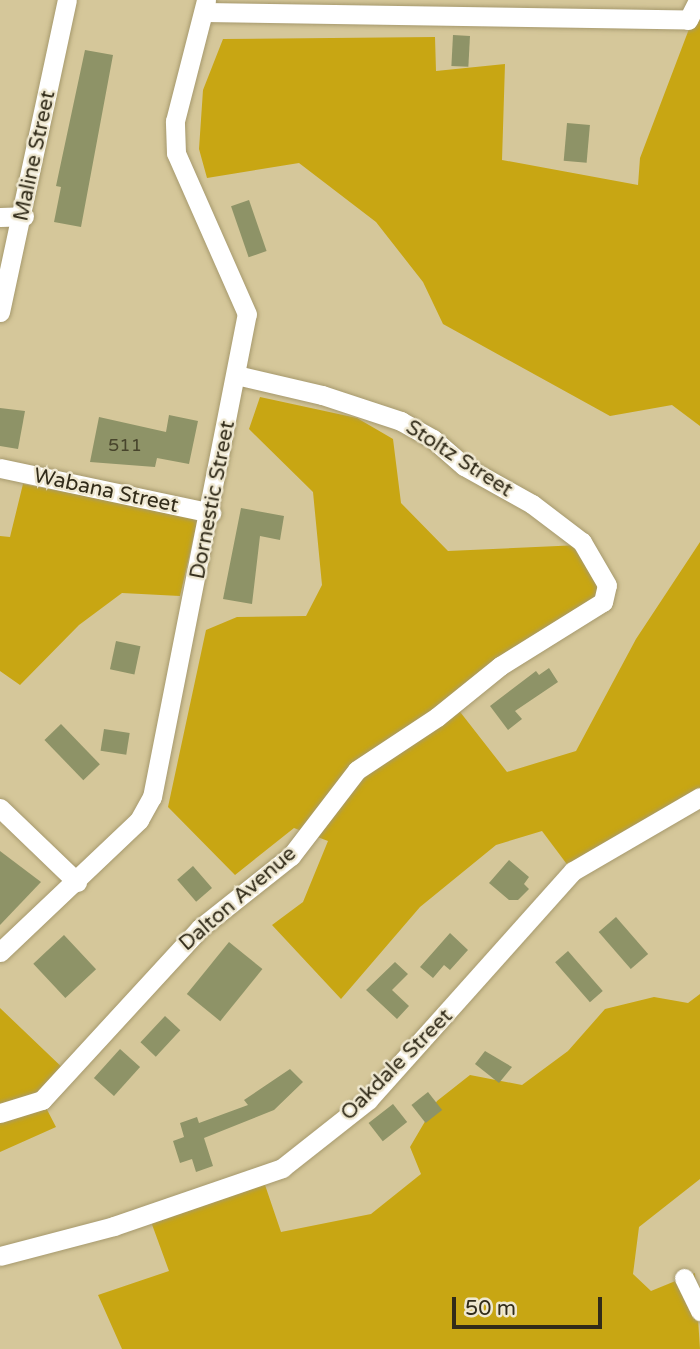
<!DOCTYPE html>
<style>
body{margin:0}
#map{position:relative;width:700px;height:1349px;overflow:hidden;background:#d5c79a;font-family:"Varela Round",sans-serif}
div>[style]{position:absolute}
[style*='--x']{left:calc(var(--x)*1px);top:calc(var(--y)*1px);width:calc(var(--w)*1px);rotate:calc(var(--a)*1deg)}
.green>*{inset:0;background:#c8a613}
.building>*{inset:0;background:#8e9367;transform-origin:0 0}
.roads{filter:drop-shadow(0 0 2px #a6996d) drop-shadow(0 0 2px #a6996d)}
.minor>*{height:19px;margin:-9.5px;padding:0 9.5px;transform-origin:9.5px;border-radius:9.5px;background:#fff}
span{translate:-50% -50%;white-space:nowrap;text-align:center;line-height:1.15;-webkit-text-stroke:5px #efe8d1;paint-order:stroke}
.number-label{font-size:18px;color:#48452c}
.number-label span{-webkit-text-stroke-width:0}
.street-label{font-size:21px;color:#312b19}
.scale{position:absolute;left:452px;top:1297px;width:150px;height:32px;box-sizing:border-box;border:4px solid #312b19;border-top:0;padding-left:9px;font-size:21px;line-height:24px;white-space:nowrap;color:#312b19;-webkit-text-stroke:5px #efe8d1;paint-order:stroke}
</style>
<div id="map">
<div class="green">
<i style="clip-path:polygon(700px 0,700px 426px,672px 405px,610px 416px,443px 324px,423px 282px,376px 222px,299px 163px,207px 178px,199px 149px,203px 90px,223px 39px,435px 37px,436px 71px,505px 64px,502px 160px,638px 185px,640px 158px)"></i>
<i style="clip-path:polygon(260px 397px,357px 418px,393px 439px,401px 503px,448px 551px,580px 545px,597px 569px,600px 600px,450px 699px,507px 772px,576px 751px,636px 639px,700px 542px,700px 807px,578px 879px,542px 831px,496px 845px,420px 907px,341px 999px,272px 925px,303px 902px,328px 841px,294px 828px,235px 875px,168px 807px,206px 630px,237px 617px,306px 616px,322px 585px,313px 492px,249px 429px)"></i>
<i style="clip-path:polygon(23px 484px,198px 518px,180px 596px,122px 593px,79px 625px,20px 685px,0 671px,0 536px,10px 537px)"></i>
<i style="clip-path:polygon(700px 994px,700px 1179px,639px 1227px,633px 1274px,651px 1291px,695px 1273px,700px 1349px,122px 1349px,98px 1295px,169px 1271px,150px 1219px,264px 1182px,281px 1232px,371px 1214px,421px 1174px,410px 1147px,437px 1101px,470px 1075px,522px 1085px,568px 1051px,605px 1009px,654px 997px,688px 1003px)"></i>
<i style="clip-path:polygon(0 1008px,68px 1073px,42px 1100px,56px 1127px,0 1152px)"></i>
</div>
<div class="building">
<i style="left:453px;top:35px;width:17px;height:31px;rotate:3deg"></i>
<i style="clip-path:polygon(85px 50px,113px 55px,81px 227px,54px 222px,61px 187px,56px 186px)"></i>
<i style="left:567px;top:123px;width:23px;height:38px;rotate:5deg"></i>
<i style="left:249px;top:200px;width:54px;height:19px;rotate:71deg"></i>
<i style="clip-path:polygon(0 408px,25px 411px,18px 449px,0 446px)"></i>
<i style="clip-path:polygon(169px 415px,198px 421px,189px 464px,157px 458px,155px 467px,90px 462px,99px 417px,166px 432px)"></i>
<i style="clip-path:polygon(241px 508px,284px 516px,280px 540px,260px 536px,252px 604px,223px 599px)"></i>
<i style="left:116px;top:641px;width:25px;height:29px;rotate:12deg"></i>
<i style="clip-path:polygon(549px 668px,558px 682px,515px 711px,522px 719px,508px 730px,490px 706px,536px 671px,539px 675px)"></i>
<i style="left:61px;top:724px;width:56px;height:23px;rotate:46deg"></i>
<i style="left:104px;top:729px;width:26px;height:22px;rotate:9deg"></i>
<i style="clip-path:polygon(0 851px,41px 882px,0 925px)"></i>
<i style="clip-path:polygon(509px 860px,529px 877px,524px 884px,529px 889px,518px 900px,509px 900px,489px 883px)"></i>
<i style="left:193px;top:866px;width:29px;height:21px;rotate:49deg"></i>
<i style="left:616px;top:917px;width:49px;height:23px;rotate:49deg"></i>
<i style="clip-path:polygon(450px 933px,468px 950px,450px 970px,444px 965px,433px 978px,420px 967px)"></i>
<i style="left:64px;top:935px;width:47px;height:42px;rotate:47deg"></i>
<i style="left:229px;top:942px;width:43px;height:67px;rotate:39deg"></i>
<i style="left:568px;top:951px;width:53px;height:17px;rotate:49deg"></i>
<i style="clip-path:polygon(395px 962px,408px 974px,392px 990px,409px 1006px,397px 1019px,366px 990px)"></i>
<i style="left:165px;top:1016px;width:21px;height:36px;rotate:43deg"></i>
<i style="left:120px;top:1049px;width:27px;height:39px;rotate:42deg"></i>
<i style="clip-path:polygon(485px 1051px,512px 1067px,499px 1083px,475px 1064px)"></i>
<i style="clip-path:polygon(290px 1069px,303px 1082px,274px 1110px,204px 1138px,213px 1166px,196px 1172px,192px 1159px,180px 1163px,173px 1141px,184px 1137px,180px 1123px,197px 1117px,199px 1123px,248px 1105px,244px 1100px)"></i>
<i style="left:428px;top:1092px;width:23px;height:21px;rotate:52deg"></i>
<i style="left:393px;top:1104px;width:23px;height:31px;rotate:52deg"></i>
</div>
<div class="roads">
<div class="minor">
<i style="--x:205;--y:12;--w:483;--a:0.9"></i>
<i style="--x:688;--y:20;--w:22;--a:-63"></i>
<i style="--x:0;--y:217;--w:24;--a:-2"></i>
<i style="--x:0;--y:312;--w:319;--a:-77.9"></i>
<i style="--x:0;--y:468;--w:216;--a:12"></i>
<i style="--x:0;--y:808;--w:107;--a:43.9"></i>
<i style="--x:0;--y:952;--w:192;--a:-43.5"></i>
<i style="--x:139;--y:820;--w:26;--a:-61"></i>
<i style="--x:152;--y:797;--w:492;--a:-78.9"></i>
<i style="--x:247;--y:314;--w:176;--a:-113.8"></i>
<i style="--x:176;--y:153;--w:32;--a:-92"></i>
<i style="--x:175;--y:121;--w:125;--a:-75.6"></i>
<i style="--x:0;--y:1113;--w:44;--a:-17.2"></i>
<i style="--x:42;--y:1100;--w:234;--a:-47.4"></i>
<i style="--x:200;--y:928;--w:116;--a:-38.4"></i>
<i style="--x:291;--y:856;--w:108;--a:-52.5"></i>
<i style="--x:357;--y:770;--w:96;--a:-33.5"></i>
<i style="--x:437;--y:717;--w:81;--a:-39"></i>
<i style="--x:500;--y:666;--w:121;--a:-31.9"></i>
<i style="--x:603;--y:602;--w:17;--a:-77"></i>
<i style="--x:607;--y:585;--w:50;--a:-120.2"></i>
<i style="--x:582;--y:542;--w:63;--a:-142.8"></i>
<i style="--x:532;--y:504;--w:78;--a:-150.8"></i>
<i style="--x:464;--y:466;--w:41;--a:-138.9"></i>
<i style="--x:433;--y:439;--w:37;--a:-151"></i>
<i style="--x:401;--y:421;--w:83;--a:-161.8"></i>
<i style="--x:322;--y:395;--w:87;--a:-166.8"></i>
<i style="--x:0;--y:1256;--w:118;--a:-14.7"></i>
<i style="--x:114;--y:1226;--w:178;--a:-19"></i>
<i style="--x:282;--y:1168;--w:110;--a:-38.3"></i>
<i style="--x:368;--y:1100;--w:307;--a:-48.2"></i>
<i style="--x:573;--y:871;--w:147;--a:-30.2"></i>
<i style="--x:684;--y:1278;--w:37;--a:64"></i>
</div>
</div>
<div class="number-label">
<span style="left:125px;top:445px">511</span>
</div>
<div class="street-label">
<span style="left:35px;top:156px;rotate:-78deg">Maline Street</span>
<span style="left:459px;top:459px;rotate:33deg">Stoltz Street</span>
<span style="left:106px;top:491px;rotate:12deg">Wabana Street</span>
<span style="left:213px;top:500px;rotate:-79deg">Dornestic Street</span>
<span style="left:238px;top:899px;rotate:-41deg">Dalton Avenue</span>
<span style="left:397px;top:1065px;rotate:-45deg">Oakdale Street</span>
</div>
<div class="scale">50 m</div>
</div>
